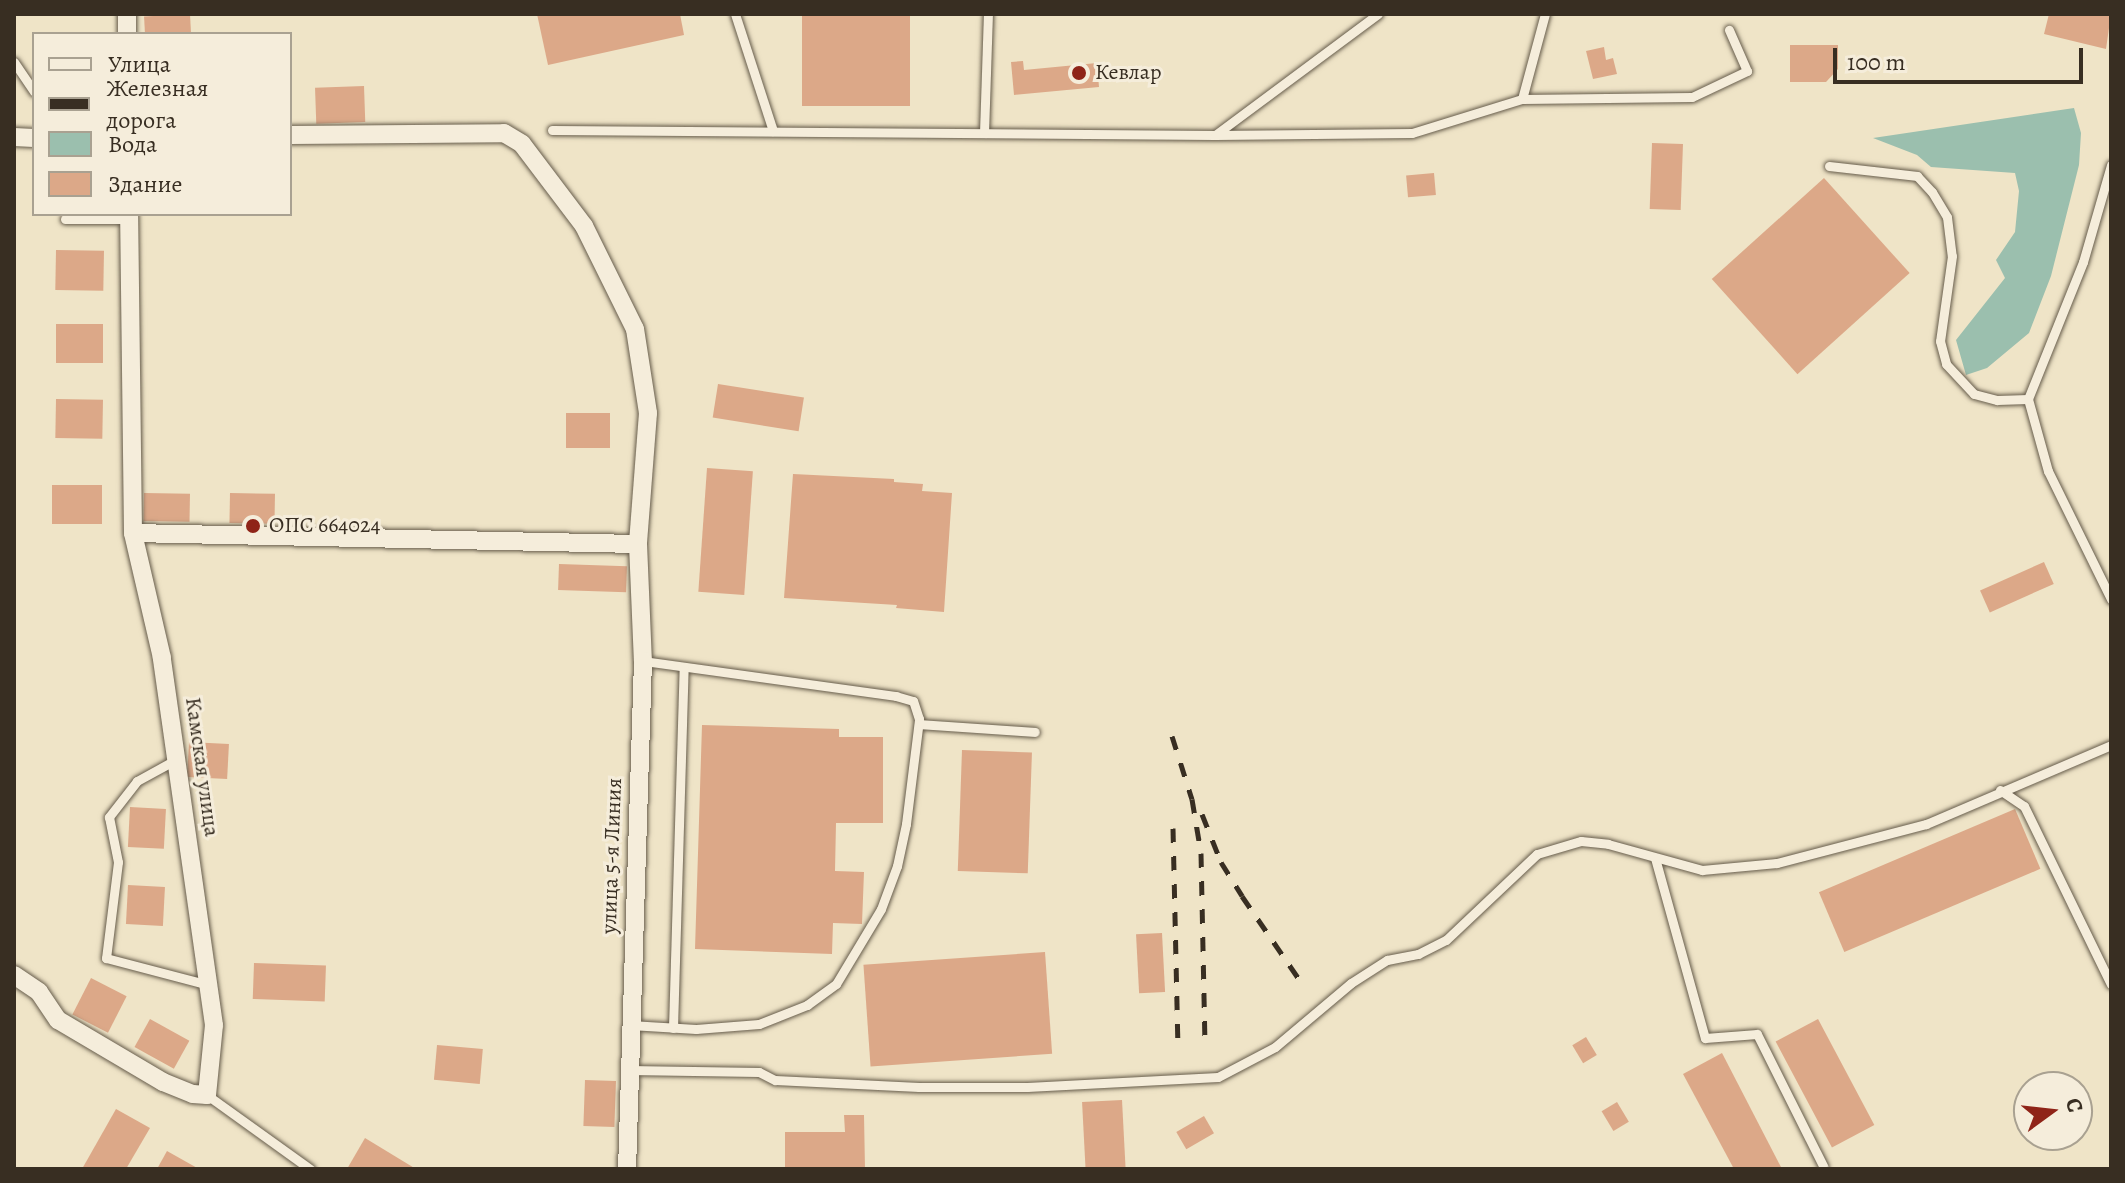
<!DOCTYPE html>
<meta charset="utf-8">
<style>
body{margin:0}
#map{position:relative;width:2125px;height:1183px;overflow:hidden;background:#efe4c7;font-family:Alegreya,serif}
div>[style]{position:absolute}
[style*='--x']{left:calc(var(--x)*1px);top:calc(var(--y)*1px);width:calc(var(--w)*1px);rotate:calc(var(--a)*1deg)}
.water>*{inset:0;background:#9bbfae}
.building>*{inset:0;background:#dca888;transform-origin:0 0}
.roads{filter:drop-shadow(0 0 2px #665c4b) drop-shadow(0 0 2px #665c4b)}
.service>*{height:9px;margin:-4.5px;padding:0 4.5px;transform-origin:4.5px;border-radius:4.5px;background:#f5eddb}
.minor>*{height:18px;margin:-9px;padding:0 9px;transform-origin:9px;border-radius:9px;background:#f5eddb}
.rail>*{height:5px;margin-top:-2.5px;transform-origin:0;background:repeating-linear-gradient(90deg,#382e22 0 14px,transparent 0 28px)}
.dots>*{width:22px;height:22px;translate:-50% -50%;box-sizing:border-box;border:4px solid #f5eddb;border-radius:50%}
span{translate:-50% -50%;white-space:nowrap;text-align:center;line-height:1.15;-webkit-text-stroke:6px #f5eddb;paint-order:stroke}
.poi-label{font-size:22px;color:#382e22}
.left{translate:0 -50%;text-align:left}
.street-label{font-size:22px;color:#382e22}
.frame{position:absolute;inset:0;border:16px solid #382e22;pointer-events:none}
.legend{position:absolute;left:32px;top:32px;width:260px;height:184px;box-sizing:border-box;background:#f5eddb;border:2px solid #a9a191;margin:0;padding:10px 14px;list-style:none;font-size:24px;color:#382e22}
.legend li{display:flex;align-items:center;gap:16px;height:40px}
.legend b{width:40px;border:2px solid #a9a191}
.north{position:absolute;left:2013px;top:1071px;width:80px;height:80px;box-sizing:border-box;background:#f5eddb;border:2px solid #a9a191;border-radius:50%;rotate:75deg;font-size:22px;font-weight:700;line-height:32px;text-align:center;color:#382e22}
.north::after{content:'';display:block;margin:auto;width:28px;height:36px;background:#8f2418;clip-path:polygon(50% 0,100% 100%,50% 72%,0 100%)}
.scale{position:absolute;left:1833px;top:48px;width:250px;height:36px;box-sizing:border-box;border:4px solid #382e22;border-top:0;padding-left:10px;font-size:24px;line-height:28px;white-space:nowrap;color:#382e22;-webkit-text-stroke:6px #f5eddb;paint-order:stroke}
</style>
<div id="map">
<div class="water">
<i style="clip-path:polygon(2074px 108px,2081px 133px,2079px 165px,2051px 276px,2029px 333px,1987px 368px,1966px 375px,1956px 340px,2005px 278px,1996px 260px,2015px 232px,2019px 191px,2015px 173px,1931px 167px,1917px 155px,1873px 138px)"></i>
</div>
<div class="building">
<i style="left:190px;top:14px;width:20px;height:46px;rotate:87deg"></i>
<i style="clip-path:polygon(537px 14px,680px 14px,684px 35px,548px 65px)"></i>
<i style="left:802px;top:14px;width:108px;height:92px"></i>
<i style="clip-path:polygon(2049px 14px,2111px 14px,2106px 49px,2044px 34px)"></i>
<i style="clip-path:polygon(1790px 45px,1838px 45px,1838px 69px,1826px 82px,1790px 82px)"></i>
<i style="clip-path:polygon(1604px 47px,1606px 60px,1613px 58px,1617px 74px,1593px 79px,1586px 51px)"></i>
<i style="clip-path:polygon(1023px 61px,1024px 70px,1097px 63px,1099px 87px,1014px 95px,1011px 62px)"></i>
<i style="left:364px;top:86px;width:36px;height:49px;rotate:88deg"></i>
<i style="left:1652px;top:143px;width:31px;height:66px;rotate:2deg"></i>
<i style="left:1434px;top:173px;width:22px;height:28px;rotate:85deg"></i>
<i style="left:1824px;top:178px;width:128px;height:151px;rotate:48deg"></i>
<i style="left:56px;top:250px;width:48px;height:40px;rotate:1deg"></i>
<i style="left:56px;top:324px;width:47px;height:39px"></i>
<i style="left:718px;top:384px;width:87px;height:34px;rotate:9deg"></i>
<i style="left:56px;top:399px;width:47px;height:39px;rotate:1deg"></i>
<i style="left:566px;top:413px;width:44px;height:35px"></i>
<i style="left:707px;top:468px;width:46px;height:124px;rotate:4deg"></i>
<i style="clip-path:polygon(793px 474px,894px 479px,894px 482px,923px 484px,922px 491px,952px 493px,944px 612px,896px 608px,897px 605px,784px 598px)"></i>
<i style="left:52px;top:485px;width:50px;height:39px"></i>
<i style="left:144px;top:493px;width:46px;height:28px;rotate:1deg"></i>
<i style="left:230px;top:493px;width:45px;height:30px;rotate:1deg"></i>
<i style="left:2044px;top:562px;width:24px;height:70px;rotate:66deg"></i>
<i style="left:559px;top:564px;width:68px;height:26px;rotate:2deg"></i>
<i style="clip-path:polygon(702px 725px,839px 729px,839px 737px,883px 737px,883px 823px,836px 823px,835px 871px,864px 872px,862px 924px,833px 923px,832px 954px,695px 949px)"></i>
<i style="left:189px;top:742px;width:40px;height:35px;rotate:3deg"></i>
<i style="left:962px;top:750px;width:70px;height:121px;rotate:2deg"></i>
<i style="left:130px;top:807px;width:36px;height:40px;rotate:3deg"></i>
<i style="left:2015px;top:809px;width:65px;height:213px;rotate:67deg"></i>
<i style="left:128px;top:885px;width:37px;height:39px;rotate:3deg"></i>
<i style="left:1162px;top:933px;width:59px;height:26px;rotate:87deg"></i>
<i style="left:1045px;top:952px;width:102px;height:182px;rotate:86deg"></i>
<i style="left:254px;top:963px;width:72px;height:36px;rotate:2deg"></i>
<i style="left:91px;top:978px;width:40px;height:41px;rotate:27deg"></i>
<i style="left:150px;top:1019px;width:45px;height:32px;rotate:29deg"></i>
<i style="left:1818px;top:1019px;width:120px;height:48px;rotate:62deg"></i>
<i style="left:1586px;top:1037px;width:21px;height:16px;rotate:59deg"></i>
<i style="left:437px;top:1045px;width:46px;height:35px;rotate:5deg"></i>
<i style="clip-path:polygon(1722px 1053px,1782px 1169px,1734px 1169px,1683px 1074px)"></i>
<i style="left:585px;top:1080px;width:31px;height:46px;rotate:2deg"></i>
<i style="left:1122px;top:1100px;width:69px;height:40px;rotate:87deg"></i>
<i style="left:1617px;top:1102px;width:23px;height:18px;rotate:59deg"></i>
<i style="clip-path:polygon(116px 1109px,150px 1128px,126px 1169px,82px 1169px)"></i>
<i style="clip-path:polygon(844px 1115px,864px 1115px,865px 1169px,785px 1169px,785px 1132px,845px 1132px)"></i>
<i style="left:1204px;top:1116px;width:20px;height:32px;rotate:60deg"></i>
<i style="clip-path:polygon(365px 1138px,416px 1169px,347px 1169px)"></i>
<i style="clip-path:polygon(167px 1151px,199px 1169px,157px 1169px)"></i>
</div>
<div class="roads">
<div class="service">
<i style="--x:735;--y:14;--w:123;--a:72"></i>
<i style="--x:14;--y:62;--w:36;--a:56"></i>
<i style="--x:1522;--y:99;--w:170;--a:-0.7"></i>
<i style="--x:1692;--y:97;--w:61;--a:-25.3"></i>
<i style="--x:1747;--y:71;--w:45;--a:-113.7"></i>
<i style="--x:552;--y:130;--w:663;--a:0.43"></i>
<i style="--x:1215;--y:135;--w:203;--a:-36.6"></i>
<i style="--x:984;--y:133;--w:119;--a:-88.1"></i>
<i style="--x:1215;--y:135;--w:197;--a:-0.6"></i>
<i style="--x:1412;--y:133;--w:115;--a:-17.2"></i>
<i style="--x:1522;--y:99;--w:88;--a:-74.9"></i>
<i style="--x:2111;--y:165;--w:101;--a:106.1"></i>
<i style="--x:2083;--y:262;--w:148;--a:111.9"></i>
<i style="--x:2028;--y:399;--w:75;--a:74.5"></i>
<i style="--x:2048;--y:471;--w:143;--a:63.8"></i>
<i style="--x:1829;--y:166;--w:89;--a:6.5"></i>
<i style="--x:1917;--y:176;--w:22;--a:47"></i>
<i style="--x:1932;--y:192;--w:29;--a:59"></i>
<i style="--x:1947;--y:217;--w:39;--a:83"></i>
<i style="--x:1952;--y:256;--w:86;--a:98"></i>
<i style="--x:1940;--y:341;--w:24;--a:75"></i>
<i style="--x:1946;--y:364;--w:41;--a:47"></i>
<i style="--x:1974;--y:394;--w:24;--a:15"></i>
<i style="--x:1997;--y:400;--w:31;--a:-2"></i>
<i style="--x:65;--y:219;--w:64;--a:0"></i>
<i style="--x:919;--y:724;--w:116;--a:3.9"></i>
<i style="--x:177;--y:759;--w:46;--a:151.2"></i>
<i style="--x:137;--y:781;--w:46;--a:127.9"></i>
<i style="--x:109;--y:817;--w:46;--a:78.7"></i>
<i style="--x:118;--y:862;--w:97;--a:97.1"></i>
<i style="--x:106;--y:958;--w:106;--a:14.7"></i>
<i style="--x:2000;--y:790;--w:29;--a:34"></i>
<i style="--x:2024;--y:806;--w:198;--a:64"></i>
<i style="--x:1655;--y:858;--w:187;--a:74.5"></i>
<i style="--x:1705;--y:1038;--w:52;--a:-4.4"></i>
<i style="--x:1757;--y:1034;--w:148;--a:63.4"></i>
<i style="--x:630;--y:1025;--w:66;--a:3.5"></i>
<i style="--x:696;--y:1029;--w:63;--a:-4.5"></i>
<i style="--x:759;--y:1024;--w:52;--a:-21.6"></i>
<i style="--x:807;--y:1005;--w:36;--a:-36"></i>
<i style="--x:836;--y:984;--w:87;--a:-59"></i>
<i style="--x:881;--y:909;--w:46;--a:-69.6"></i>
<i style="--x:897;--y:866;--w:43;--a:-77.9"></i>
<i style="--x:906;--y:824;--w:106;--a:-82.9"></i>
<i style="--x:919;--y:719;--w:19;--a:-108"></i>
<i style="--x:913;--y:701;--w:18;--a:-164"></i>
<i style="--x:896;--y:696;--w:255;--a:-172.1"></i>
<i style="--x:673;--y:1028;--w:361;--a:-88.3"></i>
<i style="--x:628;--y:1070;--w:131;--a:0.9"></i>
<i style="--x:759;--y:1072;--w:18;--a:27"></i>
<i style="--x:775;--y:1080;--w:144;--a:2.8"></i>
<i style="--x:919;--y:1087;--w:108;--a:0"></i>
<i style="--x:1027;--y:1087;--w:191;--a:-3"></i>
<i style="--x:1218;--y:1077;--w:64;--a:-27.8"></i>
<i style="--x:1275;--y:1047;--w:99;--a:-40.1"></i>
<i style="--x:1351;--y:983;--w:43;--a:-32.6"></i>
<i style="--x:1387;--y:960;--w:32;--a:-11"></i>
<i style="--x:1418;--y:954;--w:31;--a:-27"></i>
<i style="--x:1446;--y:940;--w:125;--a:-43.4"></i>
<i style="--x:1537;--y:854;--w:46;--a:-16.5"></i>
<i style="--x:1581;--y:841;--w:27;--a:6"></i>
<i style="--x:1608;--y:844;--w:98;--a:15.5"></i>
<i style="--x:1702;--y:870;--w:75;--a:-5.3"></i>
<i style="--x:1777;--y:863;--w:154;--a:-14.7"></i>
<i style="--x:1926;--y:824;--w:201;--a:-23.1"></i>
<i style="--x:207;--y:1095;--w:127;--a:35.7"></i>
</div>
<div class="minor">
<i style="--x:127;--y:14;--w:20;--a:90"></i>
<i style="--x:290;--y:135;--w:214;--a:-0.5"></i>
<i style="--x:504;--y:133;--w:21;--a:31"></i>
<i style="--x:522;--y:144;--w:103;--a:52.9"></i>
<i style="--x:584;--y:226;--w:115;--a:63.7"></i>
<i style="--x:635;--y:329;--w:85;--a:81.2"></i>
<i style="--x:648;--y:413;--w:131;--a:94.4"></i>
<i style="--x:638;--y:544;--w:117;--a:87.6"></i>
<i style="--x:643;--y:661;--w:508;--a:91.8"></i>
<i style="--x:14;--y:137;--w:20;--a:3"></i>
<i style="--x:133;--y:533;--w:505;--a:1.25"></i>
<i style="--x:14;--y:975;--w:30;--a:34"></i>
<i style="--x:39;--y:992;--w:34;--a:56"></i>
<i style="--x:58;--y:1020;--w:122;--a:30.6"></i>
<i style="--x:163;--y:1082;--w:32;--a:22"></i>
<i style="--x:193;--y:1094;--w:14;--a:4"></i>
<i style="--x:207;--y:1095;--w:70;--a:-84.3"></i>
<i style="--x:214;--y:1025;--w:371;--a:-98.1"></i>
<i style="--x:162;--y:658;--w:128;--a:-103.1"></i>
<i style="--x:133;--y:533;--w:319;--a:-90.7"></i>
</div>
</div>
<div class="rail">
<i style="--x:1172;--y:736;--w:66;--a:72.4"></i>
<i style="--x:1192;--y:799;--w:55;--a:80.5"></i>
<i style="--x:1201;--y:853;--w:187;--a:88.8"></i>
<i style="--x:1202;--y:814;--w:52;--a:68.4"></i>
<i style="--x:1221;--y:862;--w:40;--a:58"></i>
<i style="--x:1242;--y:896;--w:104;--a:55.5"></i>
<i style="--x:1173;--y:828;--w:221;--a:88.7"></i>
</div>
<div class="dots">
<i style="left:1079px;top:73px;background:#8f2418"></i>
<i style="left:253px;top:526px;background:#8f2418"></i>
</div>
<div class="poi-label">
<span class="left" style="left:1095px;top:73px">Кевлар</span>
<span class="left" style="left:269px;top:526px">ОПС 664024</span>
</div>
<div class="street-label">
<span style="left:202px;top:767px;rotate:82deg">Камская улица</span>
<span style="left:612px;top:856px;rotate:-88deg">улица 5-я Линия</span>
</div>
<div class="frame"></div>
<ul class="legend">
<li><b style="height:10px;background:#f5eddb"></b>Улица</li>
<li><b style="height:10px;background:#382e22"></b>Железная дорога</li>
<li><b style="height:22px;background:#9bbfae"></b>Вода</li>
<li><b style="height:22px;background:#dca888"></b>Здание</li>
</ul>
<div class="north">С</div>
<div class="scale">100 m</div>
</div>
